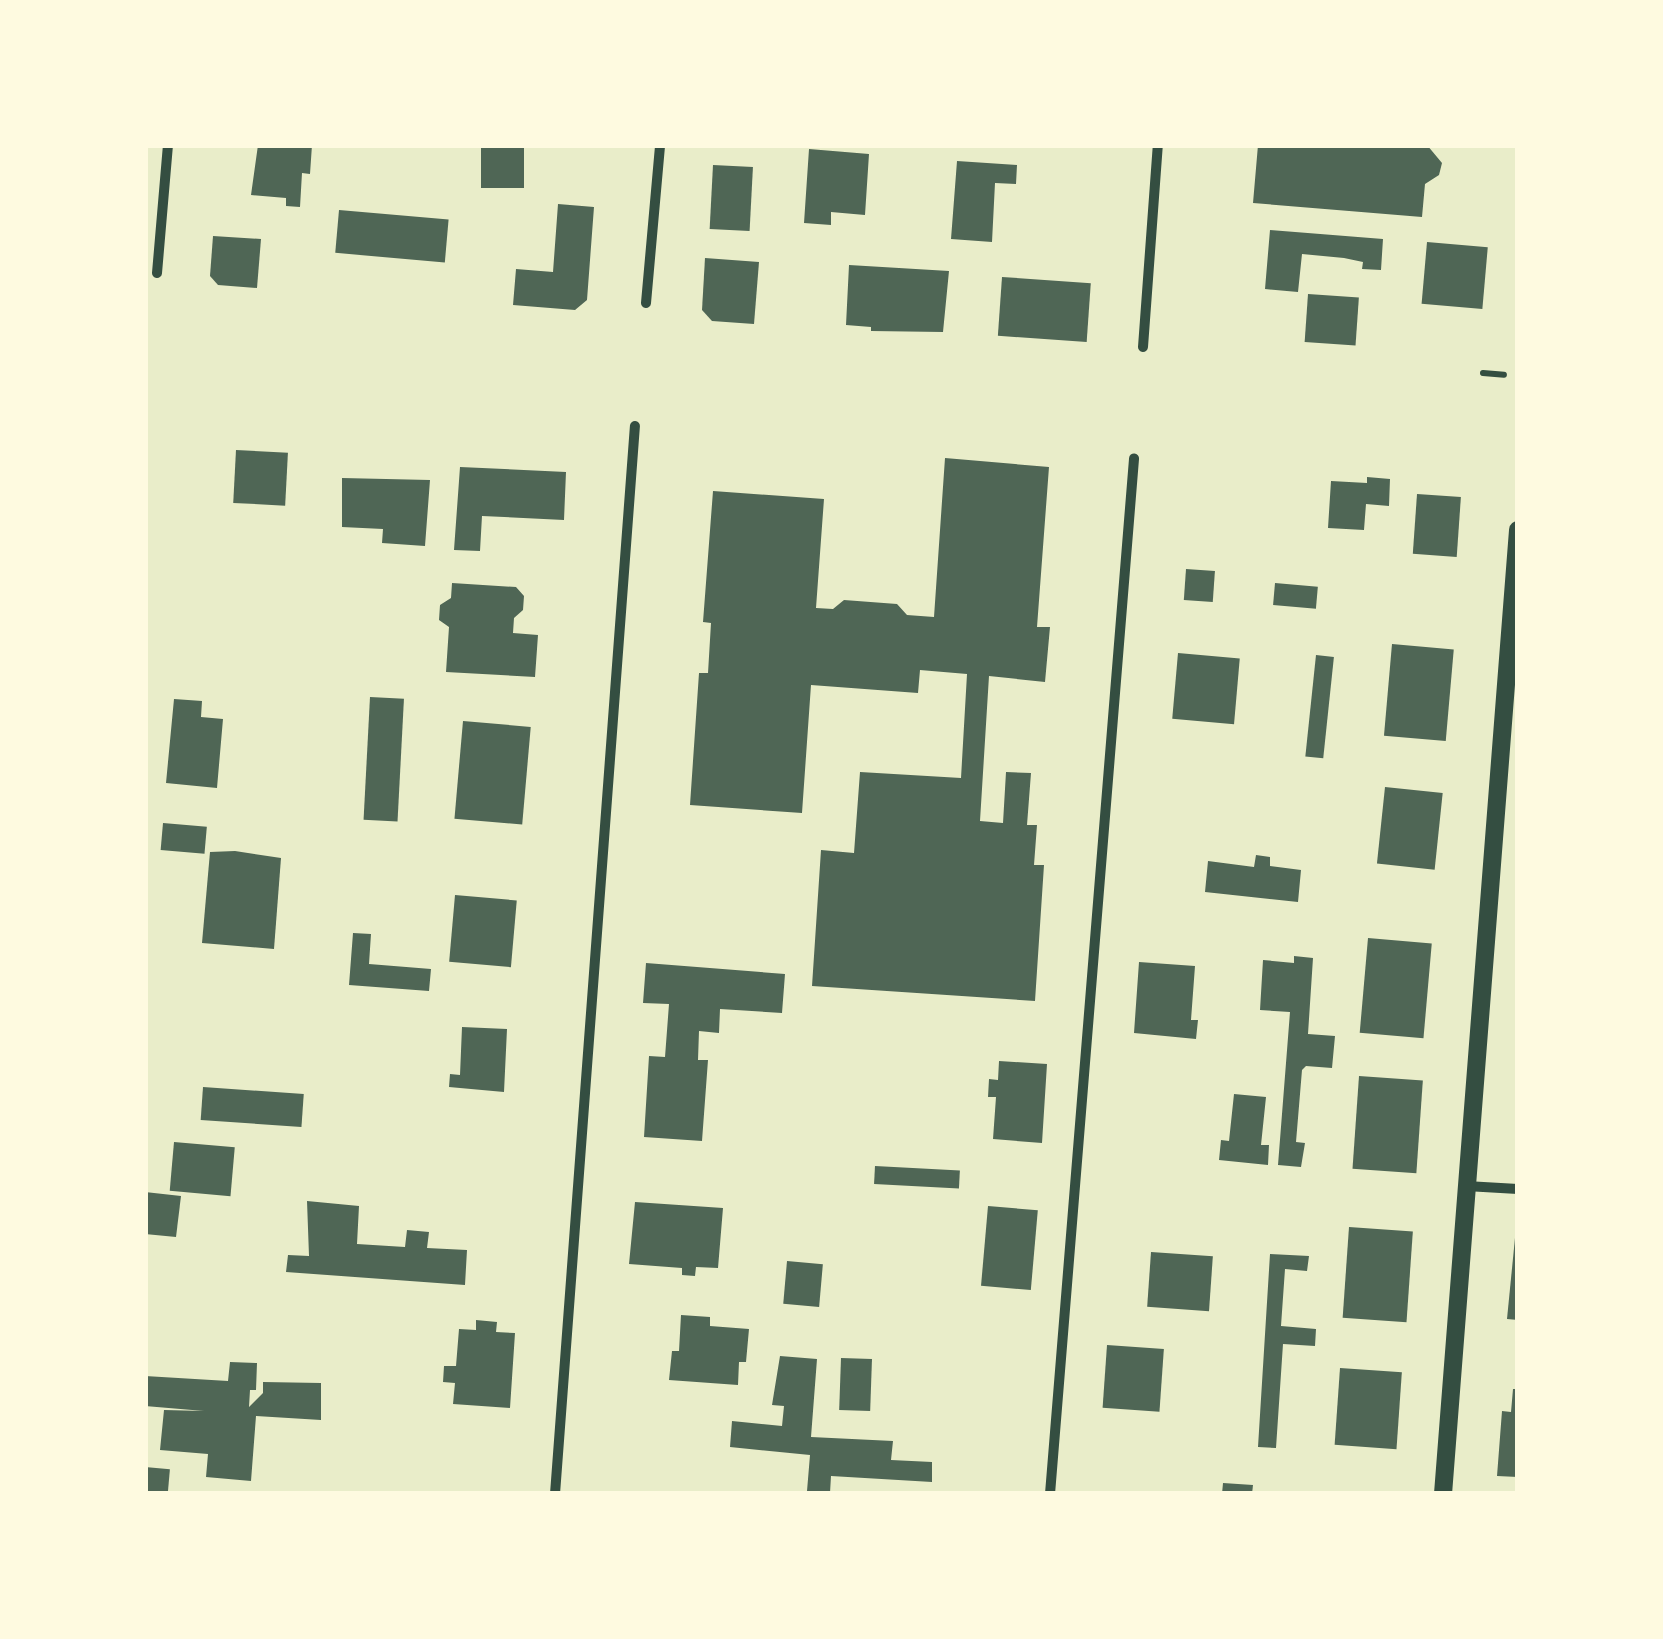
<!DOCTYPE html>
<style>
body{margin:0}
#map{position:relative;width:1663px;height:1639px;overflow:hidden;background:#e9edc9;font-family:Cabin,sans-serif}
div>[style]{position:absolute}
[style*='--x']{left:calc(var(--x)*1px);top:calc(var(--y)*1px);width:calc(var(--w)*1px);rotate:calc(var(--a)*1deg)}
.building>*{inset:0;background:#4f6655;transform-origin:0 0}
.path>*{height:6px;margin:-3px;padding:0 3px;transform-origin:3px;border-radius:3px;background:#344e41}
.minor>*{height:10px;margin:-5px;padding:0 5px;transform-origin:5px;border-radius:5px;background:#344e41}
.tertiary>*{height:18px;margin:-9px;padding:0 9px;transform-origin:9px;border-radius:9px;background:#344e41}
span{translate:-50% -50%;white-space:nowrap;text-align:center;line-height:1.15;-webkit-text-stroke:9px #fefae0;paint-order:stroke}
.frame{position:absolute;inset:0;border:148px solid #fefae0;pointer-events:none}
</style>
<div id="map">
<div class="building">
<i style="clip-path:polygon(258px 145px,312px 145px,310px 174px,302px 173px,300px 207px,286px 206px,286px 198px,251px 195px)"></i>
<i style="left:481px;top:145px;width:43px;height:43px"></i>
<i style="clip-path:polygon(1258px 145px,1427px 145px,1442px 163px,1439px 175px,1425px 184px,1422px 217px,1253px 203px)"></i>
<i style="clip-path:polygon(809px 149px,869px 154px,865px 215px,831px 212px,831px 225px,804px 223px)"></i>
<i style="clip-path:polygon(957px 161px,1017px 165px,1016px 184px,995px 183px,992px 242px,951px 239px)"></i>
<i style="left:713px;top:165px;width:40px;height:64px;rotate:3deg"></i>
<i style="clip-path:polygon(558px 204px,594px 207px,587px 300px,575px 310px,513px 305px,516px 269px,553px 272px)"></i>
<i style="left:339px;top:210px;width:110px;height:43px;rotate:5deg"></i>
<i style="clip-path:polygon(1270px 230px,1383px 239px,1381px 270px,1362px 269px,1363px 262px,1344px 258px,1302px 254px,1298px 292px,1265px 289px)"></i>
<i style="clip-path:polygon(213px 236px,261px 239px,257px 288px,218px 285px,210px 276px)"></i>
<i style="left:1427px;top:242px;width:61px;height:62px;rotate:5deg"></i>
<i style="clip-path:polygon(705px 258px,759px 262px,754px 324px,712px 321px,702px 310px)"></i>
<i style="clip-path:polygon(849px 265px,949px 271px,943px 332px,871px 331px,871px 327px,846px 325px)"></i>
<i style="left:1002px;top:277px;width:89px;height:59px;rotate:4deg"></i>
<i style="left:1308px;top:294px;width:51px;height:48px;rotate:4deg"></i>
<i style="left:236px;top:450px;width:52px;height:53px;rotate:3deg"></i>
<i style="clip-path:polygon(945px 458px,1049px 467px,1037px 627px,1050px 627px,1045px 682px,989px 676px,980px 821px,1003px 823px,1006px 772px,1031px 773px,1027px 825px,1037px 825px,1034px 865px,1044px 865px,1035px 1001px,812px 986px,821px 850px,854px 853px,860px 772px,961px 778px,967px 674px,920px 670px,918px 693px,811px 685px,802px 813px,690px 805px,699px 673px,708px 673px,711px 623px,703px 622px,713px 491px,824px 499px,816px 608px,833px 609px,844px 600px,897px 604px,907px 615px,934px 617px)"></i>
<i style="clip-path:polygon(460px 467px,566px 472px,564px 520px,482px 516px,480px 551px,454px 550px)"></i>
<i style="clip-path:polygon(1367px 477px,1390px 479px,1389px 506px,1366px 504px,1364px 530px,1328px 528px,1331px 481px,1367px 483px)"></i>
<i style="clip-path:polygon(342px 478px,430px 480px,425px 546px,382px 543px,383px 529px,342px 527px)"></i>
<i style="left:1417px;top:494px;width:44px;height:60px;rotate:4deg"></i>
<i style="left:1186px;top:569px;width:29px;height:31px;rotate:4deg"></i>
<i style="clip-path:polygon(452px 583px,516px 587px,524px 596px,523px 610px,514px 618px,513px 633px,538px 635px,535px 677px,446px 672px,449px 627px,439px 620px,440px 605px,451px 598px)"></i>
<i style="left:1275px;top:583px;width:43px;height:22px;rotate:5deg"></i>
<i style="left:1392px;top:644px;width:62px;height:92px;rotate:5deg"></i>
<i style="left:1178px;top:653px;width:62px;height:66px;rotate:5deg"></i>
<i style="left:1316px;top:655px;width:18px;height:102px;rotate:6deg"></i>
<i style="left:370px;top:697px;width:34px;height:123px;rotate:3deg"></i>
<i style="clip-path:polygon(174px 699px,202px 701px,201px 717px,223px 719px,217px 788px,166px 783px)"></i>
<i style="left:463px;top:721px;width:68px;height:98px;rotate:5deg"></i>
<i style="left:1385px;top:787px;width:58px;height:77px;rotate:6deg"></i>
<i style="left:163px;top:823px;width:44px;height:27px;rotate:5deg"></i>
<i style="clip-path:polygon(235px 851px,281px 858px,274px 949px,202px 943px,210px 852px)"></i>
<i style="clip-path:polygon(1256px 855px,1270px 857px,1270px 866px,1301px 870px,1298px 902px,1205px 892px,1208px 861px,1254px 867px)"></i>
<i style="left:455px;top:895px;width:62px;height:67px;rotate:5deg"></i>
<i style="clip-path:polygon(353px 933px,371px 934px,369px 964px,431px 969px,429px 991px,349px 985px)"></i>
<i style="left:1368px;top:938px;width:64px;height:95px;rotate:5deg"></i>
<i style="clip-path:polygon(1294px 956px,1313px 958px,1308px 1034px,1335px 1036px,1332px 1068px,1306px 1066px,1302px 1070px,1296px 1142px,1305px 1143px,1301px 1167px,1278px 1165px,1290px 1012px,1260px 1010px,1263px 960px,1294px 963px)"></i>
<i style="clip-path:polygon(1139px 962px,1195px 966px,1191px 1020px,1198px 1020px,1196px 1039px,1134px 1033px)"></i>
<i style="clip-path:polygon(646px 963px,785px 974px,782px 1013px,720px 1009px,719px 1033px,699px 1031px,698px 1060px,708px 1060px,702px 1141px,644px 1137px,649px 1056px,665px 1057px,669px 1004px,643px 1003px)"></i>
<i style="clip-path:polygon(462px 1027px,507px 1029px,504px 1092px,449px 1087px,450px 1074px,460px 1075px)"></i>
<i style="clip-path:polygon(999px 1061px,1047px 1064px,1042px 1143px,993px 1139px,996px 1097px,988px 1097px,989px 1079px,998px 1080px)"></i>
<i style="left:1359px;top:1076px;width:64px;height:93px;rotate:4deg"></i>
<i style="left:203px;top:1087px;width:101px;height:33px;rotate:4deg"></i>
<i style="clip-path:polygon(1234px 1094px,1266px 1097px,1261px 1145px,1269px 1145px,1268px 1165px,1219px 1160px,1221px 1140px,1229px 1141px)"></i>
<i style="left:174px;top:1142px;width:61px;height:49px;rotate:5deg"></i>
<i style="left:875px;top:1166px;width:85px;height:18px;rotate:3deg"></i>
<i style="clip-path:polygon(145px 1192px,181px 1196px,176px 1237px,145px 1234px)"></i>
<i style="clip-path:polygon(307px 1201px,359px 1206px,357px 1244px,405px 1247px,407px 1230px,429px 1232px,427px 1248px,467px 1250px,465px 1285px,286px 1272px,288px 1255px,309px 1256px)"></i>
<i style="clip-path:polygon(635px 1202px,723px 1208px,718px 1268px,696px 1267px,695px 1276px,682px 1275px,682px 1268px,629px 1264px)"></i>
<i style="left:988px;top:1206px;width:50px;height:80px;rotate:5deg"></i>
<i style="left:1349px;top:1227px;width:64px;height:91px;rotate:4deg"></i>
<i style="clip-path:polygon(1515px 1238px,1518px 1238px,1518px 1320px,1507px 1319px)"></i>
<i style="left:1151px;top:1252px;width:62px;height:55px;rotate:4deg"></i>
<i style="clip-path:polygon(1270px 1254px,1309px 1256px,1307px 1271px,1285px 1269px,1281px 1326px,1316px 1329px,1315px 1346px,1283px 1344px,1276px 1448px,1258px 1447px)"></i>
<i style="left:787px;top:1261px;width:36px;height:43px;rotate:5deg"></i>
<i style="clip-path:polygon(681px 1315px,710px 1317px,710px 1326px,749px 1329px,746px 1362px,739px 1362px,738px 1385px,669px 1380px,672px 1351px,679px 1351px)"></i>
<i style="clip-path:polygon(476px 1320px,497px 1322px,496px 1332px,515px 1333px,510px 1408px,453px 1404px,455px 1383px,443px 1382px,444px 1366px,456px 1366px,459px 1329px,476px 1330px)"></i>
<i style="left:1107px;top:1345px;width:57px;height:63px;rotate:4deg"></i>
<i style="clip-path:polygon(780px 1356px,817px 1359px,811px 1437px,893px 1441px,891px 1460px,932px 1462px,932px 1482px,831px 1476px,830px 1493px,807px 1491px,810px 1455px,730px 1447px,732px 1421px,782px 1426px,784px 1406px,772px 1405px)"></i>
<i style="left:841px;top:1358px;width:31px;height:52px;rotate:2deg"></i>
<i style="clip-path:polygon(230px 1362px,257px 1363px,256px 1390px,250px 1390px,249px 1407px,263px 1393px,263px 1382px,321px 1383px,321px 1420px,256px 1416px,251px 1481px,206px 1477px,208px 1454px,160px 1450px,164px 1410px,204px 1411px,145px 1406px,145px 1376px,228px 1381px)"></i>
<i style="left:1340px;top:1368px;width:62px;height:77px;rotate:4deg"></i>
<i style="clip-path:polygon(1513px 1389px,1518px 1389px,1518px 1477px,1497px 1476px,1502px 1411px,1511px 1412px)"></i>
<i style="left:145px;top:1467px;width:25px;height:27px;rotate:5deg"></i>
<i style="clip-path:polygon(1223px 1483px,1253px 1485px,1252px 1494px,1222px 1494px)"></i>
</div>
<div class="path">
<i style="--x:1483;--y:373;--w:21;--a:5"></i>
</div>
<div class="minor">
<i style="--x:157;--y:273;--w:128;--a:-85.1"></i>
<i style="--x:646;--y:303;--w:159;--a:-84.9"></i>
<i style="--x:1143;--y:347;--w:203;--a:-85.8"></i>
<i style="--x:1466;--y:1186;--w:52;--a:3.3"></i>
<i style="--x:555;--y:1494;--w:1071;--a:-85.72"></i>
<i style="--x:1050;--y:1494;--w:1039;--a:-85.36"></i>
</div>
<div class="tertiary">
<i style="--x:1443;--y:1494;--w:967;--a:-85.55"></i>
</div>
<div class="frame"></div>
</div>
